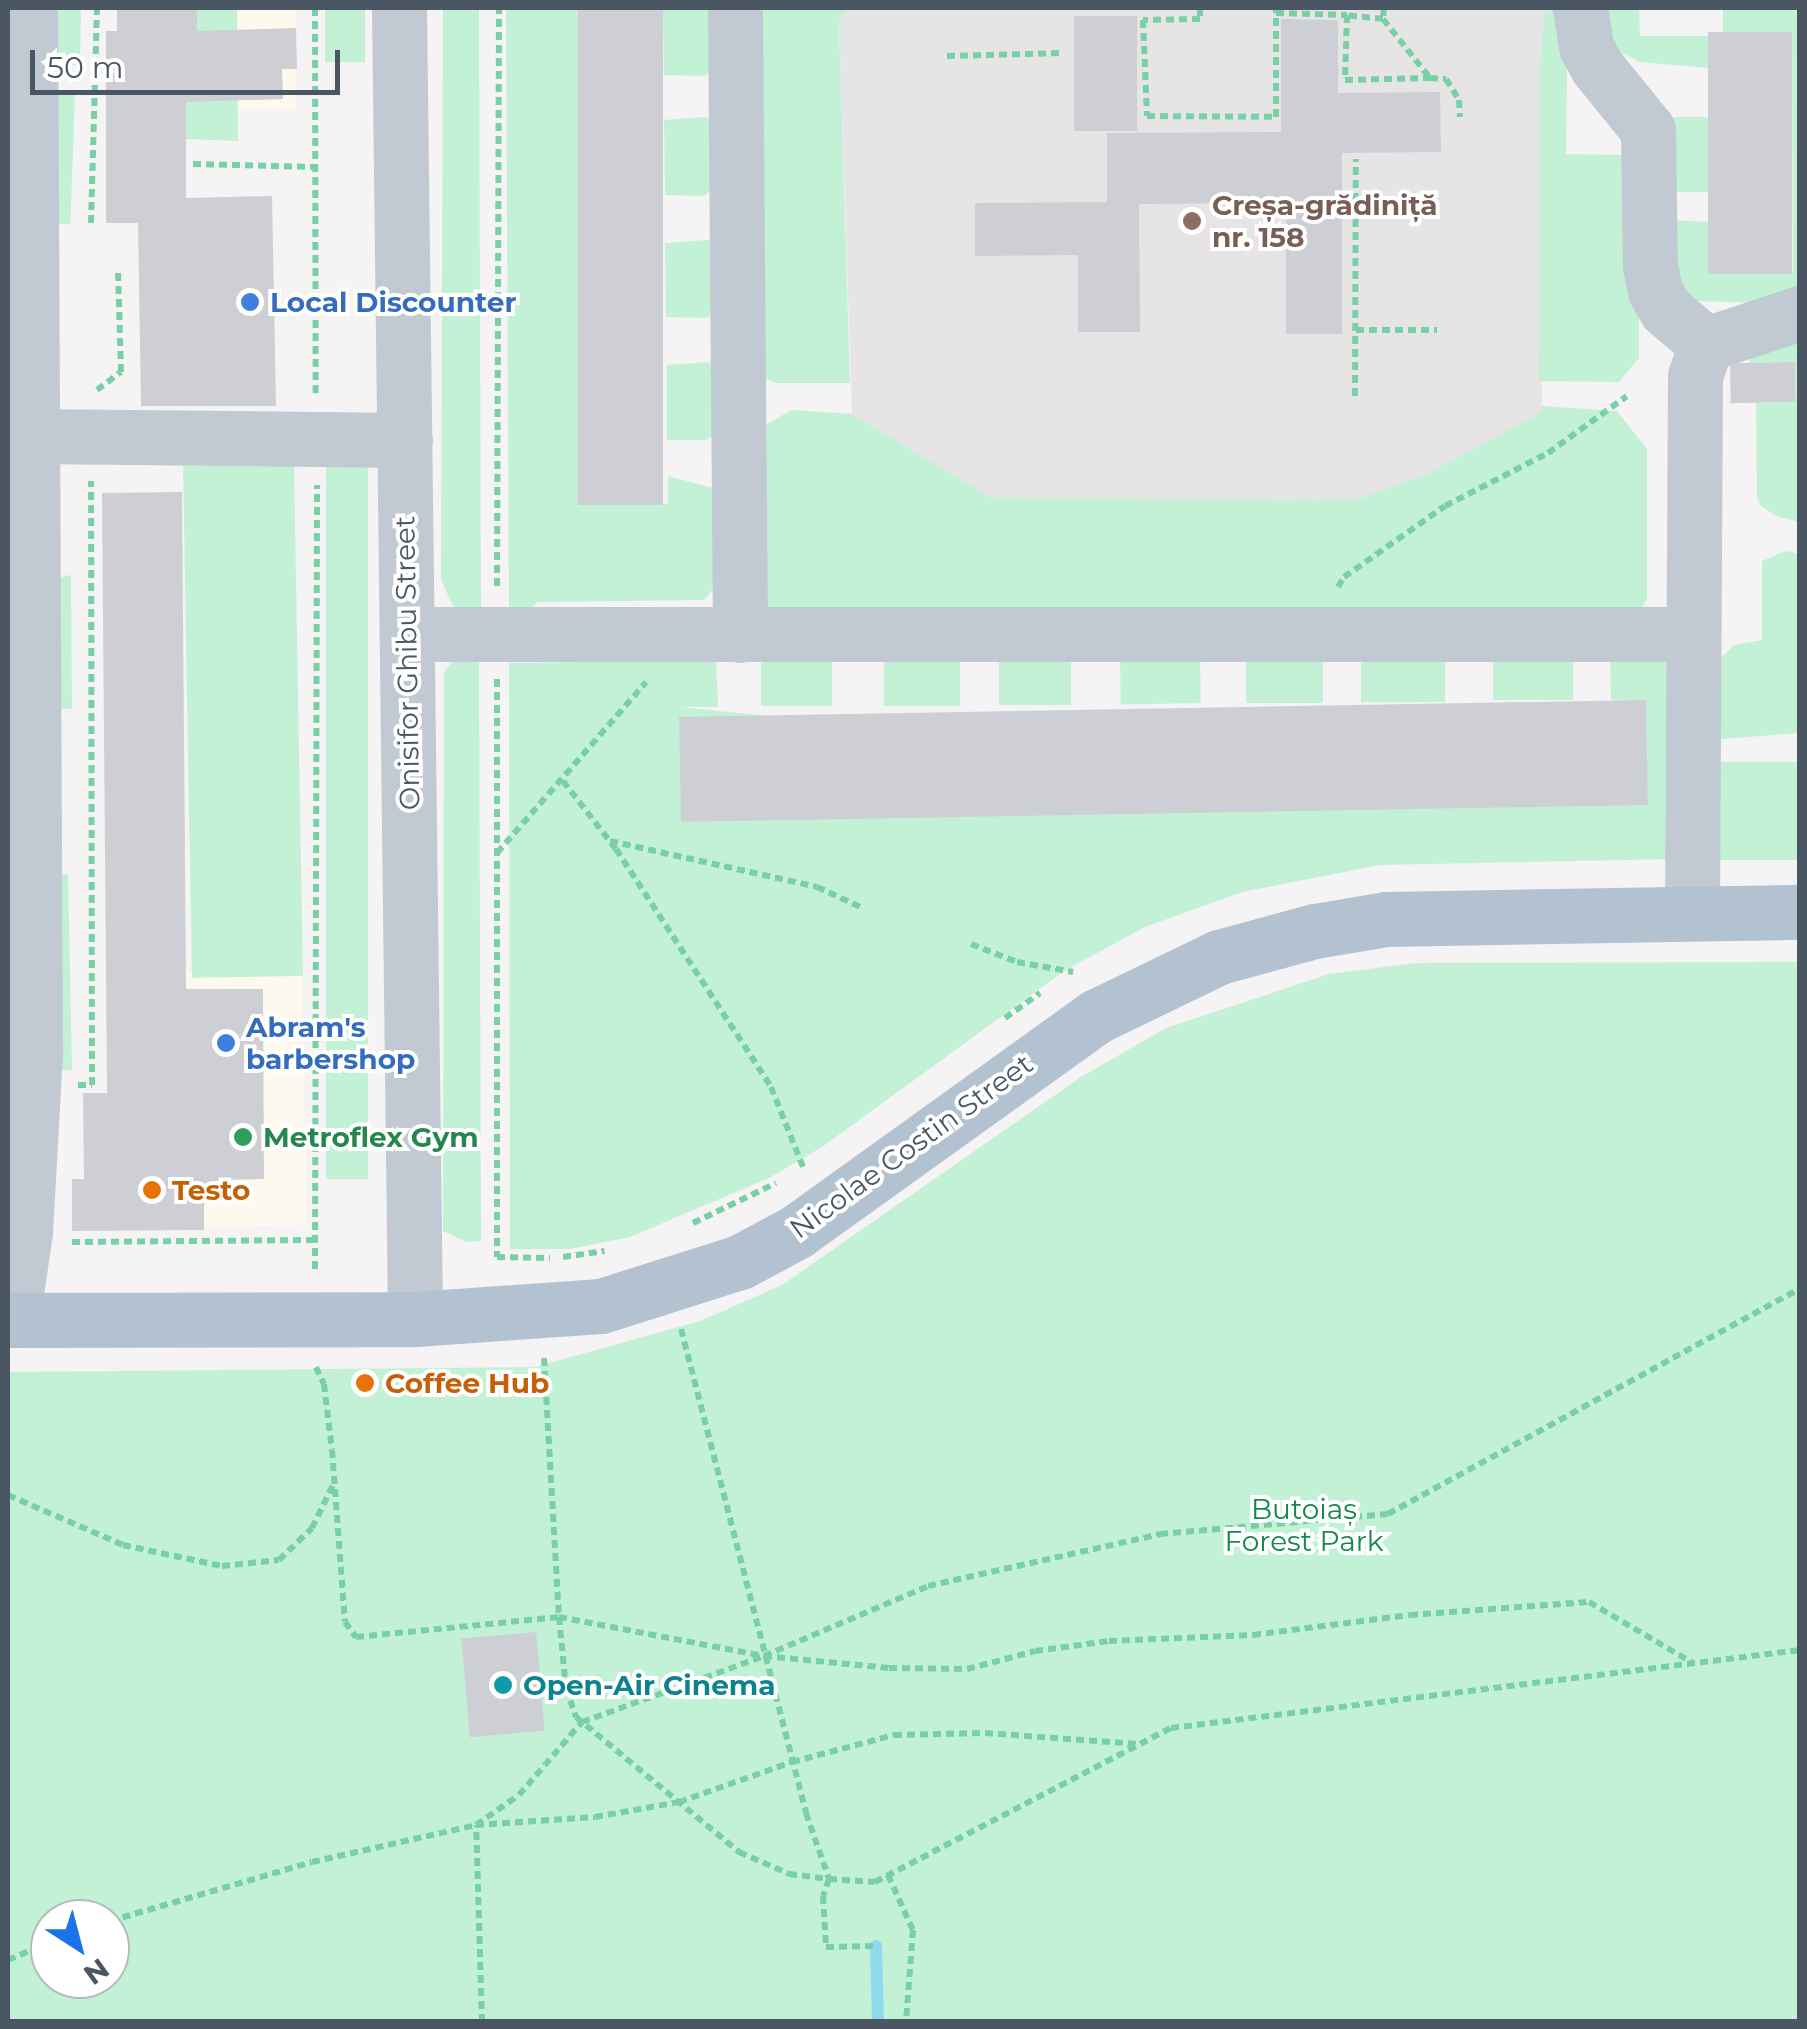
<!DOCTYPE html>
<meta charset="utf-8">
<style>
body{margin:0}
#map{position:relative;width:1807px;height:2029px;overflow:hidden;background:#f5f3f3;font-family:Montserrat,sans-serif}
div>[style]{position:absolute}
[style*='--x']{left:calc(var(--x)*1px);top:calc(var(--y)*1px);width:calc(var(--w)*1px);rotate:calc(var(--a)*1deg)}
.commercial>*{inset:0;background:#fdf9ef;transform-origin:0 0}
.education>*{inset:0;background:#e6e4e5}
.green>*{inset:0;background:#c3f1d5;transform-origin:0 0}
.stream>*{height:12px;margin:-6px;padding:0 6px;transform-origin:6px;border-radius:6px;background:#90daee}
.building>*{inset:0;background:#cdcfd5;transform-origin:0 0}
.path>*{height:6px;margin-top:-3px;transform-origin:0;background:repeating-linear-gradient(90deg,#7ad0a6 0 8px,transparent 0 13px)}
.minor>*{height:55px;margin:-27.5px;padding:0 27.5px;transform-origin:27.5px;border-radius:27.5px;background:#c1cad2}
.major>*{height:55px;margin:-27.5px;padding:0 27.5px;transform-origin:27.5px;border-radius:27.5px;background:#b3c2d1}
.dots>*{width:28px;height:28px;translate:-50% -50%;box-sizing:border-box;border:5px solid #fff;border-radius:50%}
span{translate:-50% -50%;white-space:nowrap;text-align:center;line-height:1.15;-webkit-text-stroke:8px #fff;paint-order:stroke}
.education-label{font-size:28px;color:#785e54;font-weight:700}
.left{translate:0 -50%;text-align:left}
.shop-label{font-size:28px;color:#366cbe;font-weight:700}
.street-label{font-size:28px;color:#4a5661}
.leisure-label{font-size:28px;color:#27864d;font-weight:700}
.food-label{font-size:28px;color:#c56008;font-weight:700}
.park-label{font-size:28px;color:#17864f}
.culture-label{font-size:28px;color:#0d838f;font-weight:700}
.frame{position:absolute;inset:0;border:10px solid #4a5661;pointer-events:none}
.north{position:absolute;left:30px;top:1899px;width:100px;height:100px;box-sizing:border-box;background:#fff;border:2px solid #b7bbc0;border-radius:50%;rotate:144deg;font-size:28px;font-weight:700;line-height:40px;text-align:center;color:#4a5661}
.north::after{content:'';display:block;margin:auto;width:35px;height:45px;background:#1a73e8;clip-path:polygon(50% 0,100% 100%,50% 72%,0 100%)}
.scale{position:absolute;left:30px;top:50px;width:310px;height:45px;box-sizing:border-box;border:5px solid #4a5661;border-top:0;padding-left:12px;font-size:30px;line-height:35px;white-space:nowrap;color:#4a5661;-webkit-text-stroke:8px #fff;paint-order:stroke}
</style>
<div id="map">
<div class="commercial">
<i style="left:237px;top:8px;width:59px;height:101px"></i>
<i style="clip-path:polygon(186px 972px,301px 976px,307px 1225px,72px 1231px,72px 1179px,84px 1178px,83px 1093px,187px 1092px)"></i>
</div>
<div class="education">
<i style="clip-path:polygon(848px 8px,1545px 8px,1540px 61px,1542px 413px,1428px 473px,1357px 500px,990px 498px,852px 414px,839px 22px)"></i>
</div>
<div class="green">
<i style="clip-path:polygon(43px 8px,81px 8px,80px 66px,51px 61px)"></i>
<i style="clip-path:polygon(197px 8px,237px 8px,238px 141px,186px 139px,186px 28px,197px 27px)"></i>
<i style="left:325px;top:8px;width:40px;height:54px"></i>
<i style="clip-path:polygon(443px 8px,479px 8px,481px 616px,454px 608px,441px 580px)"></i>
<i style="clip-path:polygon(506px 8px,578px 8px,583px 505px,668px 504px,668px 476px,721px 490px,721px 580px,704px 600px,538px 602px,523px 616px,509px 616px)"></i>
<i style="clip-path:polygon(663px 8px,718px 8px,718px 67px,705px 76px,664px 75px)"></i>
<i style="clip-path:polygon(750px 8px,848px 8px,839px 22px,850px 383px,776px 383px,762px 377px)"></i>
<i style="clip-path:polygon(1545px 8px,1568px 8px,1566px 154px,1621px 155px,1638px 170px,1639px 358px,1619px 382px,1539px 381px,1540px 61px)"></i>
<i style="clip-path:polygon(1606px 8px,1639px 8px,1640px 36px,1708px 36px,1709px 68px,1639px 62px,1609px 46px)"></i>
<i style="clip-path:polygon(1723px 8px,1799px 8px,1799px 299px,1769px 303px,1692px 301px,1676px 294px,1673px 220px,1709px 222px,1793px 272px,1792px 32px,1723px 32px)"></i>
<i style="left:42px;top:91px;width:33px;height:132px;rotate:2deg"></i>
<i style="clip-path:polygon(706px 117px,718px 128px,718px 186px,704px 196px,665px 195px,664px 120px)"></i>
<i style="left:1709px;top:117px;width:75px;height:37px;rotate:90deg"></i>
<i style="clip-path:polygon(708px 240px,720px 250px,720px 309px,706px 318px,666px 317px,665px 243px)"></i>
<i style="clip-path:polygon(1799px 331px,1799px 522px,1776px 516px,1761px 506px,1757px 497px,1756px 403px,1796px 402px,1795px 362px,1749px 363px,1755px 348px)"></i>
<i style="clip-path:polygon(708px 362px,721px 372px,720px 431px,706px 440px,667px 440px,667px 365px)"></i>
<i style="clip-path:polygon(1542px 406px,1617px 411px,1647px 449px,1647px 599px,1637px 616px,760px 617px,765px 425px,792px 410px,852px 414px,991px 498px,1357px 500px,1428px 473px,1541px 413px)"></i>
<i style="left:326px;top:461px;width:42px;height:718px"></i>
<i style="left:294px;top:464px;width:512px;height:111px;rotate:89deg"></i>
<i style="clip-path:polygon(1786px 551px,1800px 554px,1799px 733px,1709px 740px,1716px 663px,1734px 645px,1762px 640px,1762px 561px)"></i>
<i style="clip-path:polygon(71px 575px,72px 709px,55px 709px,58px 578px)"></i>
<i style="clip-path:polygon(1610px 653px,1663px 658px,1672px 670px,1677px 859px,1380px 865px,1242px 892px,1145px 927px,1064px 971px,822px 1147px,769px 1178px,630px 1237px,570px 1249px,510px 1249px,509px 663px,716px 660px,718px 707px,679px 707px,1647px 804px,1646px 701px,1611px 700px)"></i>
<i style="clip-path:polygon(479px 655px,481px 1241px,466px 1242px,443px 1231px,444px 673px,454px 659px)"></i>
<i style="left:1361px;top:656px;width:84px;height:46px"></i>
<i style="left:999px;top:657px;width:72px;height:48px"></i>
<i style="left:1573px;top:657px;width:43px;height:80px;rotate:90deg"></i>
<i style="left:1200px;top:659px;width:44px;height:80px;rotate:89deg"></i>
<i style="left:884px;top:660px;width:76px;height:46px"></i>
<i style="left:1246px;top:660px;width:77px;height:43px"></i>
<i style="left:761px;top:661px;width:71px;height:45px"></i>
<i style="left:1719px;top:762px;width:80px;height:98px"></i>
<i style="clip-path:polygon(68px 874px,72px 1070px,50px 1070px,58px 875px)"></i>
<i style="clip-path:polygon(evenodd,1799px 962px,1799px 2021px,8px 2021px,8px 1372px,535px 1367px,700px 1321px,782px 1285px,1081px 1077px,1166px 1028px,1329px 974px,1416px 963px,1799px 962px,50px 1919px,110px 1919px,110px 1979px,50px 1979px,50px 1919px)"></i>
</div>
<div class="stream">
<i style="--x:876;--y:1946;--w:76;--a:88.5"></i>
</div>
<div class="building">
<i style="clip-path:polygon(117px 8px,197px 8px,197px 31px,296px 28px,297px 69px,282px 69px,283px 99px,186px 102px,186px 198px,272px 196px,276px 406px,141px 406px,138px 223px,106px 223px,106px 31px,117px 31px)"></i>
<i style="left:578px;top:8px;width:85px;height:497px"></i>
<i style="left:1137px;top:16px;width:115px;height:63px;rotate:90deg"></i>
<i style="clip-path:polygon(1281px 19px,1338px 20px,1338px 93px,1440px 92px,1441px 152px,1342px 153px,1342px 334px,1286px 334px,1286px 203px,1139px 204px,1140px 332px,1078px 332px,1078px 255px,975px 256px,975px 203px,1107px 202px,1107px 133px,1281px 132px)"></i>
<i style="left:1708px;top:32px;width:84px;height:242px"></i>
<i style="left:1795px;top:362px;width:40px;height:65px;rotate:89deg"></i>
<i style="clip-path:polygon(182px 492px,186px 989px,263px 989px,264px 1179px,218px 1180px,218px 1193px,204px 1194px,204px 1230px,72px 1231px,72px 1179px,84px 1179px,83px 1093px,107px 1093px,102px 493px)"></i>
<i style="left:1646px;top:700px;width:105px;height:967px;rotate:89deg"></i>
<i style="left:536px;top:1632px;width:99px;height:75px;rotate:85deg"></i>
</div>
<div class="path">
<i style="--x:315;--y:8;--w:385;--a:89.9"></i>
<i style="--x:1200;--y:8;--w:11;--a:90"></i>
<i style="--x:1200;--y:19;--w:57;--a:179"></i>
<i style="--x:1143;--y:20;--w:96;--a:87.6"></i>
<i style="--x:1147;--y:116;--w:129;--a:0.4"></i>
<i style="--x:1276;--y:117;--w:109;--a:-90"></i>
<i style="--x:1384;--y:8;--w:11;--a:95"></i>
<i style="--x:1383;--y:19;--w:75;--a:51.5"></i>
<i style="--x:1430;--y:78;--w:16;--a:4"></i>
<i style="--x:1446;--y:79;--w:25;--a:58"></i>
<i style="--x:1459;--y:100;--w:17;--a:87"></i>
<i style="--x:1276;--y:13;--w:71;--a:1.6"></i>
<i style="--x:1383;--y:19;--w:36;--a:-174"></i>
<i style="--x:1347;--y:15;--w:65;--a:91.8"></i>
<i style="--x:1345;--y:80;--w:85;--a:-1.3"></i>
<i style="--x:947;--y:56;--w:116;--a:-1.5"></i>
<i style="--x:193;--y:164;--w:122;--a:1.4"></i>
<i style="--x:91;--y:223;--w:215;--a:-88.4"></i>
<i style="--x:1356;--y:330;--w:81;--a:0"></i>
<i style="--x:97;--y:390;--w:30;--a:-37"></i>
<i style="--x:121;--y:372;--w:100;--a:-91.7"></i>
<i style="--x:1355;--y:396;--w:237;--a:-89.8"></i>
<i style="--x:497;--y:586;--w:578;--a:-89.8"></i>
<i style="--x:1338;--y:587;--w:12;--a:-59"></i>
<i style="--x:1344;--y:577;--w:123;--a:-35.1"></i>
<i style="--x:1445;--y:506;--w:116;--a:-27.2"></i>
<i style="--x:1548;--y:453;--w:97;--a:-35.8"></i>
<i style="--x:497;--y:679;--w:578;--a:90"></i>
<i style="--x:497;--y:1257;--w:53;--a:1.1"></i>
<i style="--x:563;--y:781;--w:86;--a:52.1"></i>
<i style="--x:616;--y:849;--w:284;--a:56.9"></i>
<i style="--x:771;--y:1087;--w:86;--a:68.2"></i>
<i style="--x:610;--y:841;--w:212;--a:12.5"></i>
<i style="--x:817;--y:887;--w:51;--a:24.5"></i>
<i style="--x:497;--y:853;--w:227;--a:-48.9"></i>
<i style="--x:971;--y:944;--w:49;--a:21.4"></i>
<i style="--x:1017;--y:962;--w:57;--a:10.1"></i>
<i style="--x:1005;--y:1018;--w:43;--a:-35.5"></i>
<i style="--x:78;--y:1085;--w:14;--a:0"></i>
<i style="--x:92;--y:1085;--w:604;--a:-90.09"></i>
<i style="--x:693;--y:1223;--w:92;--a:-25.7"></i>
<i style="--x:72;--y:1242;--w:243;--a:-0.5"></i>
<i style="--x:563;--y:1257;--w:42;--a:-8.1"></i>
<i style="--x:315;--y:1269;--w:784;--a:-89.85"></i>
<i style="--x:681;--y:1329;--w:500;--a:75.5"></i>
<i style="--x:806;--y:1813;--w:70;--a:70.8"></i>
<i style="--x:829;--y:1879;--w:46;--a:3.7"></i>
<i style="--x:875;--y:1882;--w:334;--a:-27.5"></i>
<i style="--x:1171;--y:1728;--w:634;--a:-7.07"></i>
<i style="--x:544;--y:1358;--w:259;--a:86.7"></i>
<i style="--x:559;--y:1617;--w:71;--a:84.4"></i>
<i style="--x:566;--y:1688;--w:31;--a:71"></i>
<i style="--x:576;--y:1717;--w:212;--a:39.6"></i>
<i style="--x:739;--y:1852;--w:55;--a:23.7"></i>
<i style="--x:789;--y:1874;--w:40;--a:7.1"></i>
<i style="--x:829;--y:1879;--w:18;--a:109"></i>
<i style="--x:823;--y:1896;--w:51;--a:86.6"></i>
<i style="--x:826;--y:1947;--w:50;--a:-1.1"></i>
<i style="--x:316;--y:1367;--w:19;--a:65"></i>
<i style="--x:324;--y:1384;--w:66;--a:83.1"></i>
<i style="--x:332;--y:1450;--w:172;--a:85.7"></i>
<i style="--x:345;--y:1622;--w:19;--a:54"></i>
<i style="--x:356;--y:1637;--w:204;--a:-5.6"></i>
<i style="--x:559;--y:1617;--w:209;--a:10.8"></i>
<i style="--x:764;--y:1656;--w:126;--a:5.5"></i>
<i style="--x:889;--y:1668;--w:78;--a:0.7"></i>
<i style="--x:967;--y:1669;--w:70;--a:-14.8"></i>
<i style="--x:1035;--y:1651;--w:75;--a:-7.7"></i>
<i style="--x:1109;--y:1641;--w:144;--a:-2.4"></i>
<i style="--x:1253;--y:1635;--w:158;--a:-7.3"></i>
<i style="--x:1410;--y:1615;--w:179;--a:-4.2"></i>
<i style="--x:1589;--y:1602;--w:121;--a:30.4"></i>
<i style="--x:8;--y:1495;--w:125;--a:23.5"></i>
<i style="--x:123;--y:1545;--w:101;--a:12"></i>
<i style="--x:222;--y:1566;--w:57;--a:-6"></i>
<i style="--x:279;--y:1560;--w:46;--a:-44.1"></i>
<i style="--x:312;--y:1528;--w:48;--a:-64"></i>
<i style="--x:888;--y:1875;--w:60;--a:65.6"></i>
<i style="--x:913;--y:1930;--w:92;--a:94.4"></i>
<i style="--x:110;--y:1921;--w:210;--a:-16.3"></i>
<i style="--x:312;--y:1862;--w:168;--a:-12.7"></i>
<i style="--x:476;--y:1825;--w:119;--a:-3.8"></i>
<i style="--x:595;--y:1817;--w:85;--a:-10.1"></i>
<i style="--x:679;--y:1802;--w:120;--a:-19.5"></i>
<i style="--x:792;--y:1762;--w:106;--a:-14.8"></i>
<i style="--x:894;--y:1735;--w:91;--a:-1.3"></i>
<i style="--x:985;--y:1733;--w:153;--a:4.1"></i>
<i style="--x:8;--y:1960;--w:46;--a:-23.2"></i>
<i style="--x:482;--y:2022;--w:197;--a:-91.7"></i>
<i style="--x:476;--y:1825;--w:52;--a:-34.9"></i>
<i style="--x:519;--y:1795;--w:96;--a:-49.2"></i>
<i style="--x:582;--y:1722;--w:194;--a:-19.9"></i>
<i style="--x:764;--y:1656;--w:178;--a:-23.1"></i>
<i style="--x:928;--y:1586;--w:238;--a:-12.6"></i>
<i style="--x:1160;--y:1534;--w:229;--a:-5"></i>
<i style="--x:1388;--y:1514;--w:470;--a:-28.7"></i>
</div>
<div class="minor">
<i style="--x:399;--y:8;--w:1311;--a:89.3"></i>
<i style="--x:735;--y:8;--w:627;--a:89.54"></i>
<i style="--x:1580;--y:8;--w:39;--a:81"></i>
<i style="--x:1586;--y:47;--w:23;--a:61"></i>
<i style="--x:1597;--y:67;--w:81;--a:51"></i>
<i style="--x:1648;--y:130;--w:135;--a:89.2"></i>
<i style="--x:1650;--y:265;--w:26;--a:79"></i>
<i style="--x:1655;--y:291;--w:22;--a:60"></i>
<i style="--x:1666;--y:310;--w:52;--a:40.4"></i>
<i style="--x:30;--y:436;--w:375;--a:0.6"></i>
<i style="--x:407;--y:634;--w:1286;--a:0"></i>
<i style="--x:1692;--y:913;--w:537;--a:-89.68"></i>
<i style="--x:1695;--y:376;--w:34;--a:-71"></i>
<i style="--x:1706;--y:344;--w:99;--a:-18.3"></i>
<i style="--x:12;--y:1320;--w:89;--a:-81.6"></i>
<i style="--x:25;--y:1232;--w:177;--a:-86.8"></i>
<i style="--x:35;--y:1055;--w:1047;--a:-90.27"></i>
</div>
<div class="major">
<i style="--x:8;--y:1320;--w:407;--a:-0.1"></i>
<i style="--x:415;--y:1319;--w:186;--a:-4"></i>
<i style="--x:601;--y:1306;--w:146;--a:-17.6"></i>
<i style="--x:740;--y:1262;--w:64;--a:-28.2"></i>
<i style="--x:796;--y:1232;--w:370;--a:-35.7"></i>
<i style="--x:1097;--y:1016;--w:136;--a:-25.8"></i>
<i style="--x:1219;--y:957;--w:99;--a:-15.2"></i>
<i style="--x:1315;--y:931;--w:73;--a:-9.5"></i>
<i style="--x:1387;--y:919;--w:413;--a:-1"></i>
</div>
<div class="dots">
<i style="left:1192px;top:221px;background:#8d6e63"></i>
<i style="left:250px;top:302px;background:#3f7fe0"></i>
<i style="left:226px;top:1043px;background:#3f7fe0"></i>
<i style="left:243px;top:1137px;background:#2e9e5b"></i>
<i style="left:152px;top:1190px;background:#e8710a"></i>
<i style="left:365px;top:1383px;background:#e8710a"></i>
<i style="left:503px;top:1685px;background:#0f9aa8"></i>
</div>
<div class="education-label">
<span class="left" style="left:1212px;top:221px">Creșa-grădiniță<br>nr. 158</span>
</div>
<div class="shop-label">
<span class="left" style="left:270px;top:302px">Local Discounter</span>
<span class="left" style="left:246px;top:1043px">Abram's<br>barbershop</span>
</div>
<div class="street-label">
<span style="left:407px;top:663px;rotate:-91deg">Onisifor Ghibu Street</span>
<span style="left:911px;top:1146px;rotate:-36deg">Nicolae Costin Street</span>
</div>
<div class="leisure-label">
<span class="left" style="left:263px;top:1137px">Metroflex Gym</span>
</div>
<div class="food-label">
<span class="left" style="left:172px;top:1190px">Testo</span>
<span class="left" style="left:385px;top:1383px">Coffee Hub</span>
</div>
<div class="park-label">
<span style="left:1304px;top:1525px">Butoiaș<br>Forest Park</span>
</div>
<div class="culture-label">
<span class="left" style="left:523px;top:1685px">Open-Air Cinema</span>
</div>
<div class="frame"></div>
<div class="north">N</div>
<div class="scale">50 m</div>
</div>
